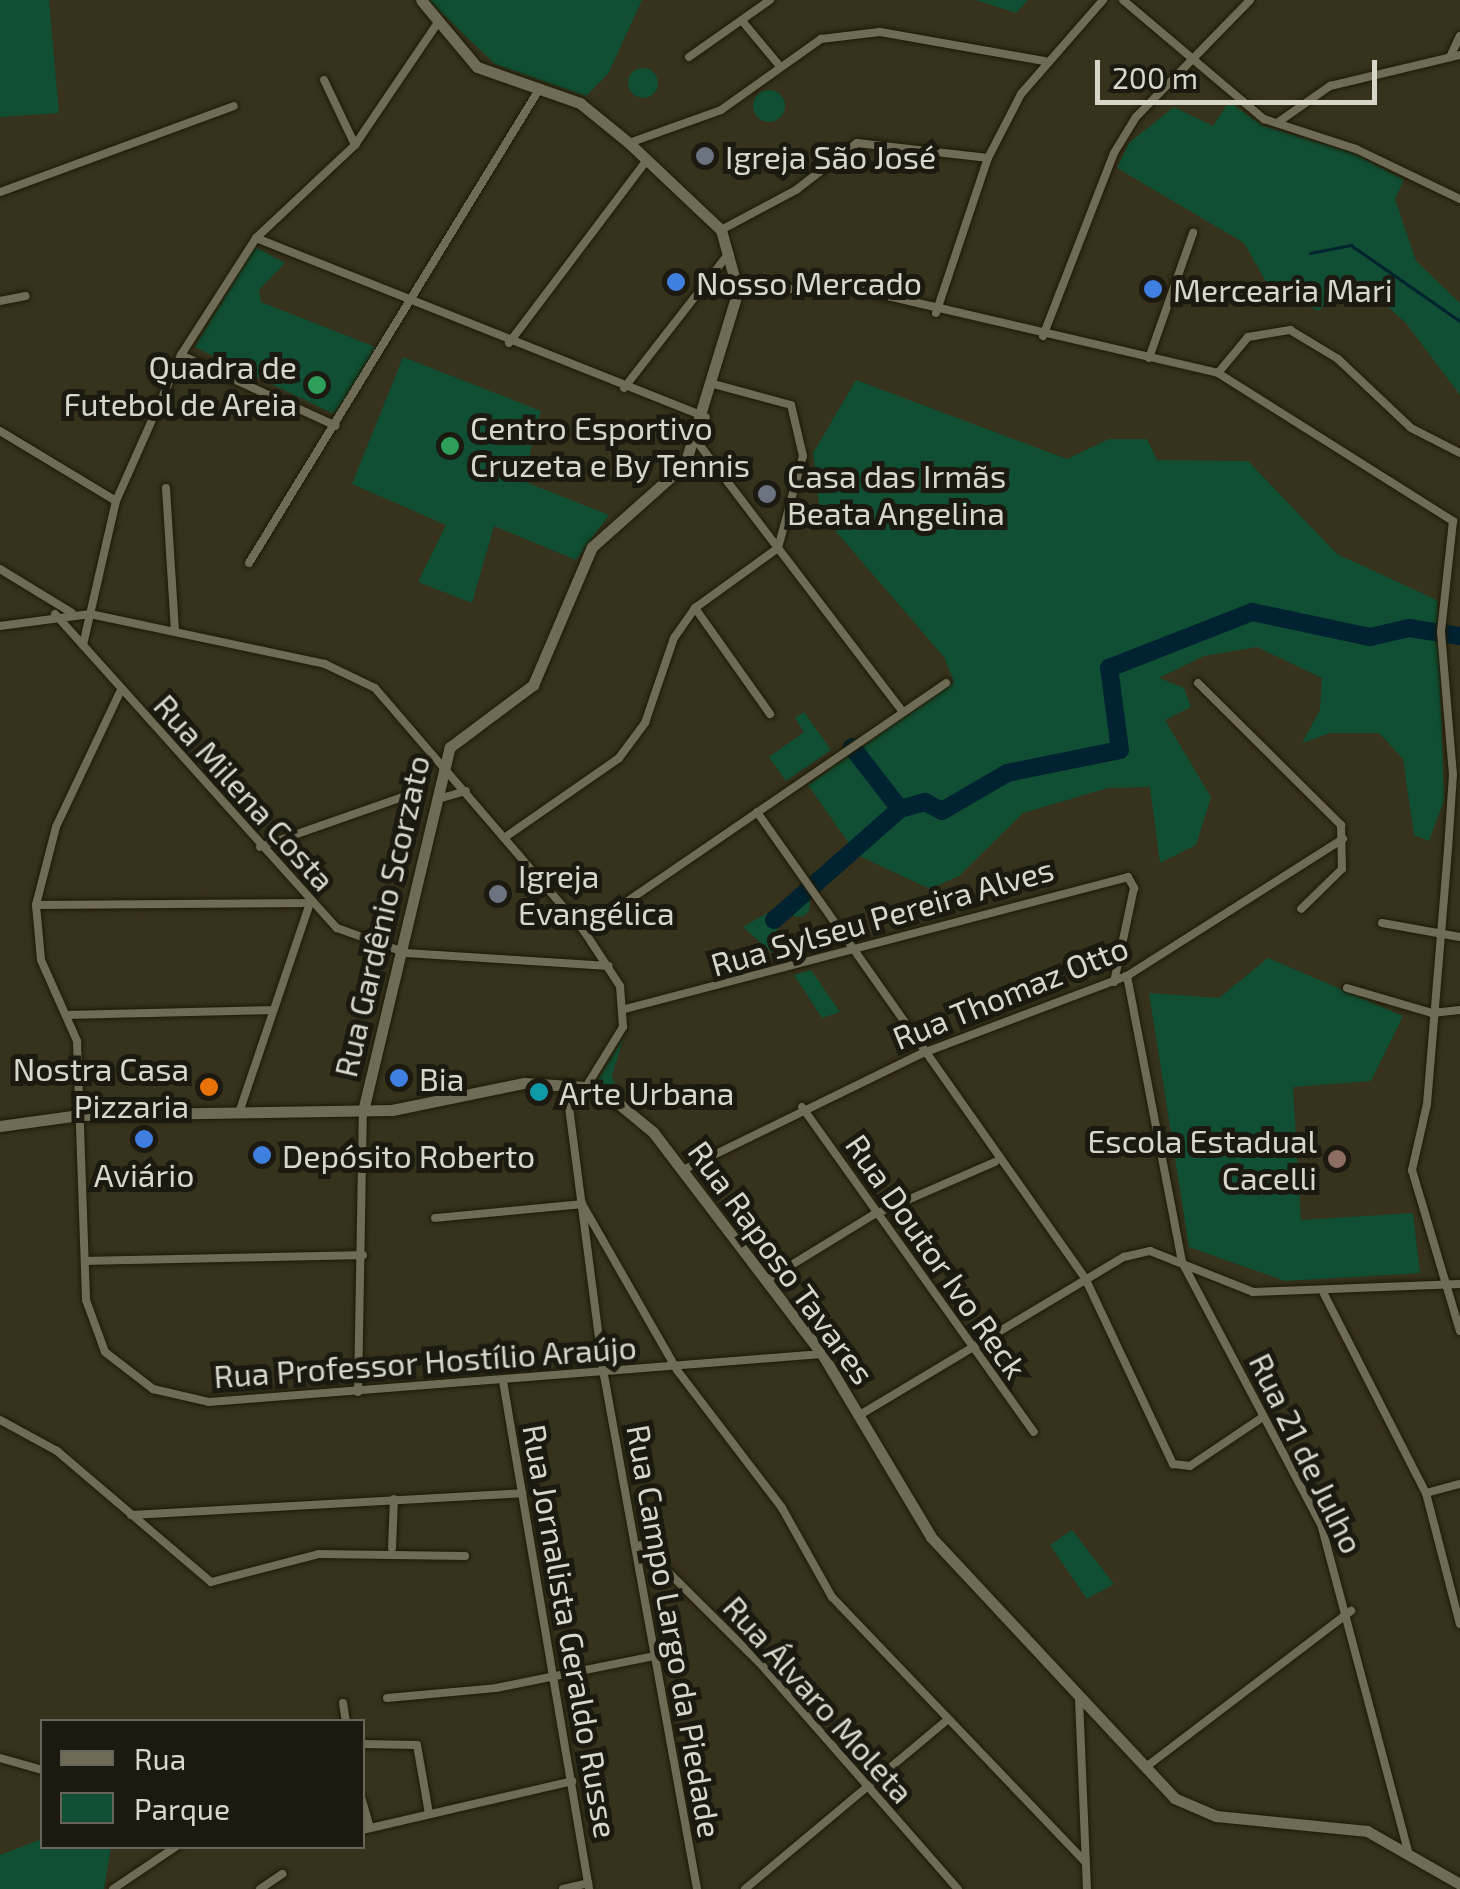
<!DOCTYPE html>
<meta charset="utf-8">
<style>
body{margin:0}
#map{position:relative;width:1460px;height:1889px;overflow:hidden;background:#36321c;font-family:"Exo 2",sans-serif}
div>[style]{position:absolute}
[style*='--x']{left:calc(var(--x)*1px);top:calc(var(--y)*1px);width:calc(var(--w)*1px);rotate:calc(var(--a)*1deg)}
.green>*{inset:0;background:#104f33}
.round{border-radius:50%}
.stream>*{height:2.5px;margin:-1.25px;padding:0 1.25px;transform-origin:1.25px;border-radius:1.25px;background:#002231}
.river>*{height:18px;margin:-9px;padding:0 9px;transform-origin:9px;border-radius:9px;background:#002231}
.roads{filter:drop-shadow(0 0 2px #1d1905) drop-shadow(0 0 2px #1d1905)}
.street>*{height:8px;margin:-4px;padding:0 4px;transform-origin:4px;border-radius:4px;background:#6f6b54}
.secondary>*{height:11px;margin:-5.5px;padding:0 5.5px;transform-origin:5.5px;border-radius:5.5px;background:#6f6b54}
.dots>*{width:28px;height:28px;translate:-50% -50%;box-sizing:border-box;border:5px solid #1b1910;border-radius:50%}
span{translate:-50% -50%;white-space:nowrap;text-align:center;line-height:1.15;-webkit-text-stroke:10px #1b1910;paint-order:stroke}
.poi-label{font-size:32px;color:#d9d7ca}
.left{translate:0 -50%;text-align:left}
.right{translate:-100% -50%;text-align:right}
.street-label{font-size:32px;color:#d9d7ca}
.legend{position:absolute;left:40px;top:1719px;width:325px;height:130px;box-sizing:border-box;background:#1b1910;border:2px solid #67655a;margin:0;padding:12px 18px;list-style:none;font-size:30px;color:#d9d7ca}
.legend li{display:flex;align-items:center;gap:20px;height:50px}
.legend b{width:50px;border:2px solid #67655a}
.scale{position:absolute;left:1095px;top:60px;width:282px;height:45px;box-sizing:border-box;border:5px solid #d9d7ca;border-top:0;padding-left:12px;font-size:30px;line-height:35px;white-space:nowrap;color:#d9d7ca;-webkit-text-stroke:8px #1b1910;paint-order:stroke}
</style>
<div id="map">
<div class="green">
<i style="clip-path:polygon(0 0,49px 0,59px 113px,0 117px)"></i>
<i style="clip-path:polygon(428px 0,642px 0,608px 74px,586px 96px,495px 64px)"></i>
<i style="clip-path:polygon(976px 0,1028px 0,1016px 13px)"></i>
<i class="round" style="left:628px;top:68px;width:30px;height:30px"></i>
<i class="round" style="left:753px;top:90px;width:32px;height:32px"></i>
<i style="clip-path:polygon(1229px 102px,1263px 126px,1353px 153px,1404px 180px,1395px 199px,1416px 261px,1460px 303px,1460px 395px,1405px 322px,1357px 280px,1318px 311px,1265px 280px,1244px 243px,1117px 168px,1129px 143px,1174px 107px,1213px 126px)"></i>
<i style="clip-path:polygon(255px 247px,285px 263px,259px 290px,261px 302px,378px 348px,334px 414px,195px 347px)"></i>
<i style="clip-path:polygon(403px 357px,541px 411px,523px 481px,609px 515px,576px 560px,494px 526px,472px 603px,418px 582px,446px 525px,352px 484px)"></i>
<i style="clip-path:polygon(856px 380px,1067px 459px,1109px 439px,1147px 439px,1157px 460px,1248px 461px,1337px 554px,1437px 600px,1444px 800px,1429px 841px,1414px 835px,1403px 759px,1379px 733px,1330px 733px,1302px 743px,1320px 710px,1322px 678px,1257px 647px,1204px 656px,1159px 678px,1184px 688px,1191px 707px,1165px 720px,1211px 797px,1196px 845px,1160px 863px,1150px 787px,1108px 788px,1023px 813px,959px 876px,930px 889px,857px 855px,808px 785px,954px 682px,944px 657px,820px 513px,813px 453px)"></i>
<i style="clip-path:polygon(804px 712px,831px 750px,786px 781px,769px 757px,804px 732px,795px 718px)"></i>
<i class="round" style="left:786px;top:893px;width:24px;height:24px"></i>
<i style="clip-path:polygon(767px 913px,778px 924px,775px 955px,743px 927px)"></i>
<i style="clip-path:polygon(1268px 958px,1403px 1016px,1371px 1081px,1293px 1087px,1301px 1220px,1413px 1213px,1420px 1273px,1285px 1281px,1189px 1247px,1149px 993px,1219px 998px)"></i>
<i style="clip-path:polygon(811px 970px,840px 1012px,822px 1018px,794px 975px)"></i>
<i style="clip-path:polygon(624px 1037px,612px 1075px,618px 1095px,598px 1080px)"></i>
<i style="clip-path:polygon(1072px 1530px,1114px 1584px,1087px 1599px,1050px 1545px)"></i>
<i style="clip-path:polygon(42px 1839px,42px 1846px,111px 1847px,104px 1889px,0 1889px,0 1855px)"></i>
</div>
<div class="stream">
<i style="--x:1310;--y:253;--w:42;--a:-11"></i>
<i style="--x:1351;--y:245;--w:133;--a:34.9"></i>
</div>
<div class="river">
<i style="--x:852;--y:747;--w:78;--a:52.3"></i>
<i style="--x:774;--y:920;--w:168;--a:-41.4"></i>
<i style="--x:900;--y:809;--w:26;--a:-16"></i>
<i style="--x:925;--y:802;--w:19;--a:28"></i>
<i style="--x:942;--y:811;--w:75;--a:-30.3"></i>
<i style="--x:1007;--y:773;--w:115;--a:-11.5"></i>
<i style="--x:1120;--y:750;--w:83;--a:-97.6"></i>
<i style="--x:1109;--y:668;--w:154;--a:-21.4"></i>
<i style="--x:1252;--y:612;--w:121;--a:12"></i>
<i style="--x:1370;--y:637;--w:40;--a:-13"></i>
<i style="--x:1409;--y:628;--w:52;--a:8.9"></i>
</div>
<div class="roads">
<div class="street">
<i style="--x:1123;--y:0;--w:185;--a:40.2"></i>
<i style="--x:1264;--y:119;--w:97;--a:18.1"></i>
<i style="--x:1356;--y:149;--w:115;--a:25.7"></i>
<i style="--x:743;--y:22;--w:55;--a:50.2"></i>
<i style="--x:689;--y:57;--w:99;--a:-35.1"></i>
<i style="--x:1450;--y:57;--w:23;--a:-65"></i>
<i style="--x:324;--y:80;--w:72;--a:64.5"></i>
<i style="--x:1277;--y:123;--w:65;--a:-34.9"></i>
<i style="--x:1330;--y:86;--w:134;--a:-13.4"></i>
<i style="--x:629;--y:143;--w:98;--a:-19.7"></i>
<i style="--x:721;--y:110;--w:123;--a:-35.4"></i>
<i style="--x:821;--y:39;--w:59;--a:-6.8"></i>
<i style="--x:880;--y:32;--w:167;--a:10"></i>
<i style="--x:0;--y:192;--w:249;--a:-20.2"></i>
<i style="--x:721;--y:230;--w:85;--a:-28.1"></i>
<i style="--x:796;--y:190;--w:77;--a:-37.6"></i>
<i style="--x:857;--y:143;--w:132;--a:6.5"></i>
<i style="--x:256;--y:238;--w:484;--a:21.7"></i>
<i style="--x:704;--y:287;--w:34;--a:-8"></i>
<i style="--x:738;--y:291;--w:111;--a:-2.1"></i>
<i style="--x:849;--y:287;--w:379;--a:13.1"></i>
<i style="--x:1218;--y:373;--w:278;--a:32.2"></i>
<i style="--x:1453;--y:521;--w:112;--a:96.2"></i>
<i style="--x:1441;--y:632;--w:143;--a:85.2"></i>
<i style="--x:1453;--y:774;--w:75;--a:93.8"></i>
<i style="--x:1448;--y:849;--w:256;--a:94.7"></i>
<i style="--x:1427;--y:1104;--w:68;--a:102.8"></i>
<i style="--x:1412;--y:1170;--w:168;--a:73.4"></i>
<i style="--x:0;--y:301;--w:26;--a:-11"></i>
<i style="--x:936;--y:313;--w:163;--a:-71.5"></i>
<i style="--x:988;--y:158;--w:72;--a:-62.7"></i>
<i style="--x:1021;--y:94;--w:125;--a:-48.9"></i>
<i style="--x:1043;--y:336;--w:196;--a:-68.8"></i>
<i style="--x:1114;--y:153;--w:42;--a:-58.6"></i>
<i style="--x:1136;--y:117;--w:163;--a:-45.7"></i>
<i style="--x:509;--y:343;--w:229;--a:-53"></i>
<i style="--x:181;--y:355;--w:170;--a:24.6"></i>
<i style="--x:1149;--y:358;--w:133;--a:-70.6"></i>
<i style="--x:1218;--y:373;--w:47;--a:-50.2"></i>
<i style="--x:1248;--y:337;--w:43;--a:-9.5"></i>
<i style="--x:1290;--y:330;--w:56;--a:31.1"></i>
<i style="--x:1338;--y:359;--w:100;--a:43.4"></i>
<i style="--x:1411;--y:428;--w:55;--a:27"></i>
<i style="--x:624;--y:388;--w:171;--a:-52.1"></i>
<i style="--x:0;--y:431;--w:135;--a:31.1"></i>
<i style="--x:698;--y:443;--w:338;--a:52.7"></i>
<i style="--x:166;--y:488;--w:142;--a:86.4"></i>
<i style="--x:249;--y:563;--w:557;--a:-58.51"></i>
<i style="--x:0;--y:569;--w:84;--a:31.4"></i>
<i style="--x:695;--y:608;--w:130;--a:54.7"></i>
<i style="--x:55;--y:614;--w:422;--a:48.1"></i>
<i style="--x:337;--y:928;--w:73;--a:19.9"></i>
<i style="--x:406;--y:953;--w:203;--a:3.7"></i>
<i style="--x:0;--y:626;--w:91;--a:-7.6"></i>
<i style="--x:90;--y:614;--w:240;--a:12"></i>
<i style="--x:325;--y:664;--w:55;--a:25.6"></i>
<i style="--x:375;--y:688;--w:321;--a:49.3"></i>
<i style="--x:584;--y:931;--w:66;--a:56.8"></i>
<i style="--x:620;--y:986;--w:41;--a:85.8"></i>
<i style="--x:623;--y:1027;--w:70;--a:121.7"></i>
<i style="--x:83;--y:645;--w:148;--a:-77.1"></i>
<i style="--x:116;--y:501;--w:160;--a:-66"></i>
<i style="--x:181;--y:355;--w:139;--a:-57.3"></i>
<i style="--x:256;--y:238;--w:136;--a:-43.2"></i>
<i style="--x:355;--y:145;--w:150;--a:-55.9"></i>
<i style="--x:1198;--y:683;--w:202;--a:44.8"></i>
<i style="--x:1341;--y:825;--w:44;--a:88.7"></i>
<i style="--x:1342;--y:869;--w:57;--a:135.7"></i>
<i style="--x:120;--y:692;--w:149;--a:115.4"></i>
<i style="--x:56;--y:827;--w:81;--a:104.4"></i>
<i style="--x:36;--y:905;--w:55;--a:84.8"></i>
<i style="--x:41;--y:960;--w:89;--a:66"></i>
<i style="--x:77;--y:1041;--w:259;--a:88"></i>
<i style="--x:86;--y:1300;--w:55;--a:69.9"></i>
<i style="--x:105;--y:1352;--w:61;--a:37.6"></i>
<i style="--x:153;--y:1389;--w:57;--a:13.1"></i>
<i style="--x:209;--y:1402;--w:615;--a:-4.48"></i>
<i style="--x:438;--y:799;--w:29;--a:-16"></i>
<i style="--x:757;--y:812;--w:570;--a:54.86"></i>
<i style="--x:1085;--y:1278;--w:206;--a:64.7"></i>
<i style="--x:1173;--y:1464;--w:17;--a:7"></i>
<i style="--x:1190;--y:1466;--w:88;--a:-33.9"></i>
<i style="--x:504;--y:838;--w:140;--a:-34.8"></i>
<i style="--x:619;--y:758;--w:44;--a:-53.4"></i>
<i style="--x:645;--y:723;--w:90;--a:-71.2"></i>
<i style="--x:674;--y:638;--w:37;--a:-55"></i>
<i style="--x:695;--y:608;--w:102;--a:-35.9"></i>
<i style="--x:778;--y:548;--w:95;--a:-74.8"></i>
<i style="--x:803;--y:456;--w:52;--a:-103.2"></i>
<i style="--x:791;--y:405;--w:77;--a:-164.9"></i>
<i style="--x:260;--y:847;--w:163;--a:-19.3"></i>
<i style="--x:36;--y:905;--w:274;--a:-0.4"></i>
<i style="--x:310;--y:903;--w:222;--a:108.7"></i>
<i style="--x:1382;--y:923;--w:79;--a:10.2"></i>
<i style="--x:584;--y:931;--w:439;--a:-34.4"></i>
<i style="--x:1127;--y:976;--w:291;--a:79.1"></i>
<i style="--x:1182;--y:1262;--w:297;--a:62.1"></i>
<i style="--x:1321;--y:1524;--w:337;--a:75.1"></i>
<i style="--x:1347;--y:988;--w:89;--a:16.4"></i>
<i style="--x:1432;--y:1013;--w:28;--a:-6"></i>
<i style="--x:625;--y:1009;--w:520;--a:-14.7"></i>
<i style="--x:1128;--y:877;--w:13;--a:61"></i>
<i style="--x:1134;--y:888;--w:96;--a:102"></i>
<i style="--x:70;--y:1015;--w:200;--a:-1.4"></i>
<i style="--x:566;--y:1084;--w:293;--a:82.6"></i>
<i style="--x:604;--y:1375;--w:522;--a:79.74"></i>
<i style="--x:802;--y:1107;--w:399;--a:54.5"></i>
<i style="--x:683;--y:1170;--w:267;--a:-26"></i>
<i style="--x:923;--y:1053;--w:218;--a:-20.7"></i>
<i style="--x:1127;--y:976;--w:256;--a:-32.4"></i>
<i style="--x:435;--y:1218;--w:148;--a:-5.4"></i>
<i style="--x:582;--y:1204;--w:191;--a:60.2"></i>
<i style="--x:677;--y:1370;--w:173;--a:52.7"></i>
<i style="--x:782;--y:1508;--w:102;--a:60.7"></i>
<i style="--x:832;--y:1597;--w:366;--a:46.3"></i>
<i style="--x:85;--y:1261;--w:278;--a:-1.2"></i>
<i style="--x:767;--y:1280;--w:124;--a:-31.5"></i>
<i style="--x:873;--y:1215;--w:133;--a:-23.5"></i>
<i style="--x:1324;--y:1294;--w:224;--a:62.9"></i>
<i style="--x:1426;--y:1493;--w:135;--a:75.5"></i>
<i style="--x:503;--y:1381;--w:515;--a:80.39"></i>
<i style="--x:358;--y:1392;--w:281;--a:-89"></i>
<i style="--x:858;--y:1416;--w:310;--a:-30.9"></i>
<i style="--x:1124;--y:1257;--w:27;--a:-13"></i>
<i style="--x:1150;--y:1251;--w:111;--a:21.7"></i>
<i style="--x:1253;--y:1292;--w:207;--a:-2.2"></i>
<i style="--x:0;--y:1420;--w:65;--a:28.5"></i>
<i style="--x:57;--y:1451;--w:202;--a:40.4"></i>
<i style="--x:211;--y:1582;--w:112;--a:-14.5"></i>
<i style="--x:319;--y:1554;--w:146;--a:0.8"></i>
<i style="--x:1426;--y:1493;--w:35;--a:-15"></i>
<i style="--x:131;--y:1515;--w:392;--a:-3.2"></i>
<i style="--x:641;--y:1545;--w:166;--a:44.8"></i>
<i style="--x:759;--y:1662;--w:302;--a:48.8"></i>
<i style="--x:392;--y:1548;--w:49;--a:-87.7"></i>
<i style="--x:387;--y:1698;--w:109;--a:-5.2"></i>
<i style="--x:496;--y:1688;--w:161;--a:-11.4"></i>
<i style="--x:1079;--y:1699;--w:190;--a:87.6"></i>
<i style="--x:343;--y:1703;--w:19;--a:81"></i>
<i style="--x:362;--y:1744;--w:55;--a:1"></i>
<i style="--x:417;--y:1745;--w:70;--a:80.1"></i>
<i style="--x:0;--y:1758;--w:44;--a:15.9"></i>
<i style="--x:1146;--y:1767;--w:258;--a:-37.3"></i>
<i style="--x:362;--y:1800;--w:29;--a:74"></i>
<i style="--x:362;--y:1830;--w:216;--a:-13.1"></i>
<i style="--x:113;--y:1889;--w:77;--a:-33.9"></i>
<i style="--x:260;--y:1889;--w:27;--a:-34"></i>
<i style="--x:563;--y:1889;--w:26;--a:-13"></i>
<i style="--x:745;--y:1889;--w:263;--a:-39.9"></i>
</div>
<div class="secondary">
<i style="--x:363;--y:1111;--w:374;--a:-76.6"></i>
<i style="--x:450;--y:747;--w:104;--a:-36.8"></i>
<i style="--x:533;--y:685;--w:150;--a:-66.9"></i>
<i style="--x:592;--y:547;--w:125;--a:-41.7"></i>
<i style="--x:685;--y:464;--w:181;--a:-73"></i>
<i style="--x:738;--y:291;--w:63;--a:-105.6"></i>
<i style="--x:721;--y:230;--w:127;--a:-136.6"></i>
<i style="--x:629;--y:143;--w:63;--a:-140.8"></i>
<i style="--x:580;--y:103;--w:109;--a:-160.7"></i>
<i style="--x:477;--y:67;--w:87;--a:-129.9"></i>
<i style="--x:0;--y:1126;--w:80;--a:-7.9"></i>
<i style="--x:79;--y:1115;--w:313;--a:-0.9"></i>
<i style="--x:392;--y:1110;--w:135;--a:-11.6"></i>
<i style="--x:524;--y:1083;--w:62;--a:3.7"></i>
<i style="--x:586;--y:1087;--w:37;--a:27"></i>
<i style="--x:619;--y:1104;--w:44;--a:39.5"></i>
<i style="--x:653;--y:1132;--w:279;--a:52.7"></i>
<i style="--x:822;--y:1354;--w:213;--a:59.2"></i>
<i style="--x:931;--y:1537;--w:357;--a:47"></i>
<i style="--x:1174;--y:1798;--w:46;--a:23.2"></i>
<i style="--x:1216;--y:1816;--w:152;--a:5.7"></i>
<i style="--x:1367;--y:1831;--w:107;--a:29.7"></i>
</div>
</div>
<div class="dots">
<i style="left:705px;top:156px;background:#6b7280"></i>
<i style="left:676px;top:282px;background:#3f7fe0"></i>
<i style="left:1153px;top:289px;background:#3f7fe0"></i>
<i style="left:317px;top:385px;background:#2e9e5b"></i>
<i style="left:450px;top:446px;background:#2e9e5b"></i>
<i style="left:767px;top:494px;background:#6b7280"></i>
<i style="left:498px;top:894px;background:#6b7280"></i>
<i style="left:399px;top:1078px;background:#3f7fe0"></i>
<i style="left:209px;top:1087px;background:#e8710a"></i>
<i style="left:539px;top:1092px;background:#0f9aa8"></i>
<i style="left:144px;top:1139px;background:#3f7fe0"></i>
<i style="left:262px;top:1155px;background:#3f7fe0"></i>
<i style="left:1337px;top:1159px;background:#8d6e63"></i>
</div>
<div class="poi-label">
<span class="left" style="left:725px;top:156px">Igreja São José</span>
<span class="left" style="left:696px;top:282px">Nosso Mercado</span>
<span class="left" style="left:1173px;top:289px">Mercearia Mari</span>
<span class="right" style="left:297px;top:385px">Quadra de<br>Futebol de Areia</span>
<span class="left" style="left:470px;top:446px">Centro Esportivo<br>Cruzeta e By Tennis</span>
<span class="left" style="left:787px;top:494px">Casa das Irmãs<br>Beata Angelina</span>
<span class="left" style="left:518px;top:894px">Igreja<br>Evangélica</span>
<span class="right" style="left:189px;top:1087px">Nostra Casa<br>Pizzaria</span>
<span class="left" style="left:419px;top:1078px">Bia</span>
<span class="left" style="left:559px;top:1092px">Arte Urbana</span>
<span class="right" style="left:1317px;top:1159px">Escola Estadual<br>Cacelli</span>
<span class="left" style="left:282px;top:1155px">Depósito Roberto</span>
<span style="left:144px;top:1174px">Aviário</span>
</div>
<div class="street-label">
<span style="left:245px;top:792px;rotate:48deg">Rua Milena Costa</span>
<span style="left:381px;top:916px;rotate:-77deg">Rua Gardênio Scorzato</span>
<span style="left:882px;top:916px;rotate:-16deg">Rua Sylseu Pereira Alves</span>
<span style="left:1010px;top:992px;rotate:-22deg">Rua Thomaz Otto</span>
<span style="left:937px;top:1256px;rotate:55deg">Rua Doutor Ivo Reck</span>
<span style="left:782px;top:1262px;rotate:54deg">Rua Raposo Tavares</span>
<span style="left:425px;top:1361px;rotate:-4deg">Rua Professor Hostílio Araújo</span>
<span style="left:1307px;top:1453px;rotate:64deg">Rua 21 de Julho</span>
<span style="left:571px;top:1631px;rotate:80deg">Rua Jornalista Geraldo Russe</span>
<span style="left:675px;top:1631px;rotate:80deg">Rua Campo Largo da Piedade</span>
<span style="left:819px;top:1699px;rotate:48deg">Rua Álvaro Moleta</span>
</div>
<ul class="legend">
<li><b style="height:12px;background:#6f6b54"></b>Rua</li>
<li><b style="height:28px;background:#104f33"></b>Parque</li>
</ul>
<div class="scale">200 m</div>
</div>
